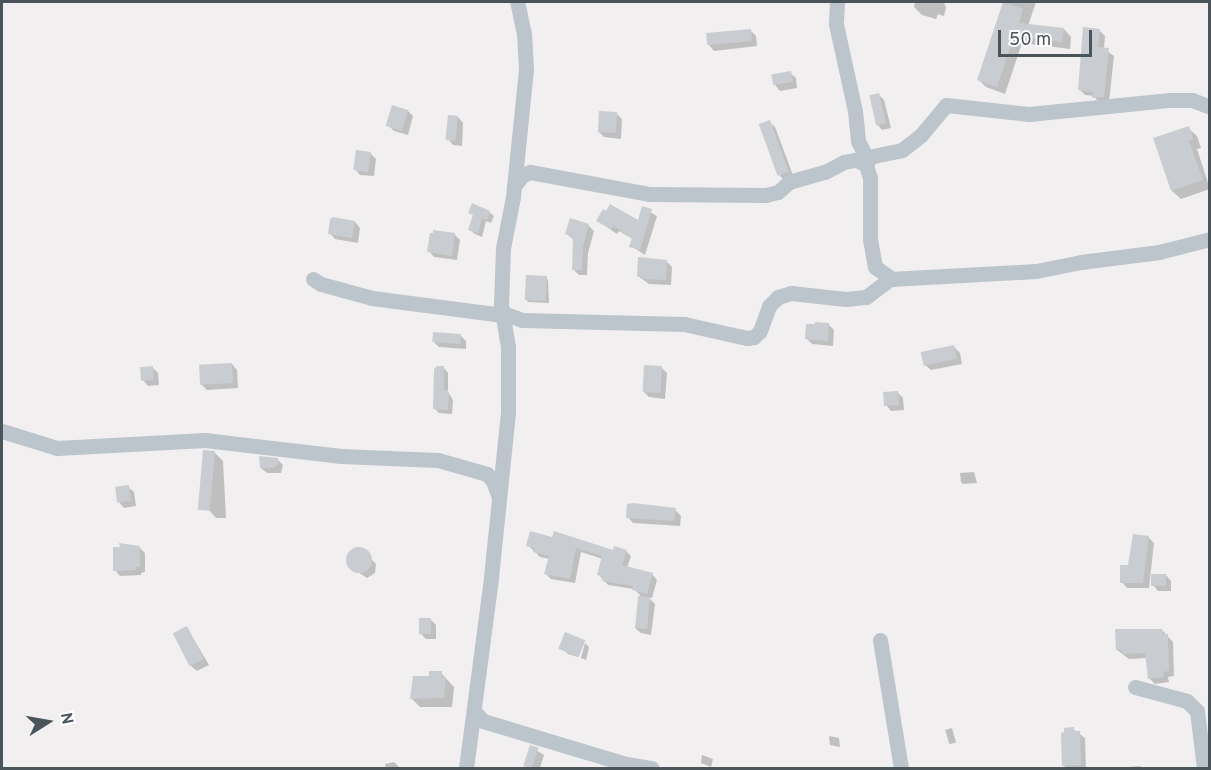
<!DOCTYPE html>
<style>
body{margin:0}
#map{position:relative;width:1211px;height:770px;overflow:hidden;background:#f1efef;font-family:Overpass,sans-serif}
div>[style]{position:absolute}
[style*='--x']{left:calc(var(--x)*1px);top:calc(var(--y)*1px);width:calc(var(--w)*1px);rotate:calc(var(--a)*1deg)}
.shadow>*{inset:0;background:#0003;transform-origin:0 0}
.building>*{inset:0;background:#c9cdd1;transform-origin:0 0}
.round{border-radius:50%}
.street>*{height:15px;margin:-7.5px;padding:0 7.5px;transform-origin:7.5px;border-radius:7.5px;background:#bcc5cb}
span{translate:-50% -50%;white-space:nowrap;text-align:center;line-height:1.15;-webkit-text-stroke:6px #fff;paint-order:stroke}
.frame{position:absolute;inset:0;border:3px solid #49545b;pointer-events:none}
.north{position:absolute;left:18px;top:692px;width:60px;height:60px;-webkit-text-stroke:4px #fff;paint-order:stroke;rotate:79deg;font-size:16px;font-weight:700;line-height:24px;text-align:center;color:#49545b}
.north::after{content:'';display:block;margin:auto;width:21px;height:27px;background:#49545b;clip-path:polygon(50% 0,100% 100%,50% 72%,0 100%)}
.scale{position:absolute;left:998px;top:30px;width:94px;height:27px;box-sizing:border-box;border:3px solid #49545b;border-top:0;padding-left:8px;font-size:18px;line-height:21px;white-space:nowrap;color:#49545b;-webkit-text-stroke:4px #fff;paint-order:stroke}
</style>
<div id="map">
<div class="shadow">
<i style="clip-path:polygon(915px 2px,944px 2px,946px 8px,944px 16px,938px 14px,936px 19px,922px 15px,914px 7px)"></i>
<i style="clip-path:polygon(1004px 2px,1036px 2px,1028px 26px,1064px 29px,1071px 37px,1070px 49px,1022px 43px,1005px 94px,986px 87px,978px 79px)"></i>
<i style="clip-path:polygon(750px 30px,756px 36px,757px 46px,714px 51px,709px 45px)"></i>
<i style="clip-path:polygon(1099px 30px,1105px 36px,1104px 49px,1114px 56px,1109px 102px,1099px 103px,1094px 96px,1085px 95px,1080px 90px)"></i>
<i style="clip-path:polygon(790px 73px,796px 78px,797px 88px,780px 91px,775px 85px)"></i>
<i style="clip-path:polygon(879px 95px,884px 100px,891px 128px,882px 130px,877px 124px)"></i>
<i style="clip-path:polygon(408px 111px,413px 116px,408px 135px,394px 131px,388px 125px)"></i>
<i style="clip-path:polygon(616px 113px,622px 119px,621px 139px,604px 137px,599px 132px)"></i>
<i style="clip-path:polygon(458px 117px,463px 123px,462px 146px,453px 145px,448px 139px)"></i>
<i style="clip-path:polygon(769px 122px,775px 127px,794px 178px,786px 182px,780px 176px)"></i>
<i style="clip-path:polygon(1188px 128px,1197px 136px,1201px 148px,1197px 149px,1210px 189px,1181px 199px,1172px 191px)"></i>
<i style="clip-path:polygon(370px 153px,376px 159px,374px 176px,360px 175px,355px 169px)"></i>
<i style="clip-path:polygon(643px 208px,657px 216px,645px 255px,631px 246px,633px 239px,619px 231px,617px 234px,598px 221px,639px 222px)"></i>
<i style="clip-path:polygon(489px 212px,494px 216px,491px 223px,486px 221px,482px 237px,475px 234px,470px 230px,474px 216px,470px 213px)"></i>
<i style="clip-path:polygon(355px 222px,360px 228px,358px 243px,335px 239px,330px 233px)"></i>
<i style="clip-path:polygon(588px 225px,594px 231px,588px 253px,587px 275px,579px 275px,573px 269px,574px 240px,567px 234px)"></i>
<i style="clip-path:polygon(454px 234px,460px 240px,457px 260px,434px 257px,429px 251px)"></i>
<i style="clip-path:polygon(666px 261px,672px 267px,671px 285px,649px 284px,638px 276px)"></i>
<i style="clip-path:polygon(546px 278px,548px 280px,549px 303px,528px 302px,526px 299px)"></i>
<i style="clip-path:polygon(828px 324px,834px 330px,833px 346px,812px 344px,807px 339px)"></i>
<i style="clip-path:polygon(461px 336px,466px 341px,466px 349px,439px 347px,433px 341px)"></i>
<i style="clip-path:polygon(954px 347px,960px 353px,962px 364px,931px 370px,925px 365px)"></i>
<i style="clip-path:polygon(232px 364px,237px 370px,238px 388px,207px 390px,201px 384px)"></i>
<i style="clip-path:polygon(152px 367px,158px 373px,159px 385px,148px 386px,143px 380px)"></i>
<i style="clip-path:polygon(444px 368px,448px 373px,448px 392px,453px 400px,452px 414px,439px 413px,434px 408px)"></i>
<i style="clip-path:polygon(662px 368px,667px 373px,665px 399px,649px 397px,643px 391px)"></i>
<i style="clip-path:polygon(898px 393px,903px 398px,904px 410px,891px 411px,886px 405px)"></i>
<i style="clip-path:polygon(214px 452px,223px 461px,226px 518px,216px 518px,208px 509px)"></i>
<i style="clip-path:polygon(278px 460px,283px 465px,281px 473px,267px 473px,261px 468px)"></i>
<i style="clip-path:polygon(974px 472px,977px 483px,963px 484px,961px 482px,960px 473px)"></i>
<i style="clip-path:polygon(128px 487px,134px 492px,136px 506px,124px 508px,119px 502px)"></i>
<i style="clip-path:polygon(675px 510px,681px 516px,680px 526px,633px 523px,628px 517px)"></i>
<i style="clip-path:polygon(531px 533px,614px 551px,626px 551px,631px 556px,627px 568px,652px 574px,657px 580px,652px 598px,648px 597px,655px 604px,651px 635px,641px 633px,635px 628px,640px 595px,634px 589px,608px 585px,599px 575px,603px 559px,581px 552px,575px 583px,551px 579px,546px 574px,550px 559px,540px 557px,528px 545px)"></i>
<i style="clip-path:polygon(1148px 537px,1154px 543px,1149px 588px,1127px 588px,1122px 582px)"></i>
<i style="clip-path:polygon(139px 547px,145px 553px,145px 572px,141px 573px,141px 575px,120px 576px,115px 570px)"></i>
<i style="clip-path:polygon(354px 550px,363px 550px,376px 564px,375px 573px,367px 578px,349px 566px,348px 557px)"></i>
<i style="clip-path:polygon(1166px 575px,1171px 581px,1171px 591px,1158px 591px,1153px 585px)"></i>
<i style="clip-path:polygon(430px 619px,436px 625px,436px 639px,426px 639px,420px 633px)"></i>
<i style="clip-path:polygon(187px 628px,209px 665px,197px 671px,191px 666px)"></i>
<i style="clip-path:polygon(1162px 630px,1173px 642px,1174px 676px,1168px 677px,1169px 682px,1155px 684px,1149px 678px,1147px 658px,1129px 659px,1117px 650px)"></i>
<i style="clip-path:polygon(584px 641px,578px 657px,568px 654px,562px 649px)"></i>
<i style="clip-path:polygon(585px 643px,589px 647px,586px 660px,581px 658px)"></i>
<i style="clip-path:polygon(441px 673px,454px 687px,452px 707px,420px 707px,411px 698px,430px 677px)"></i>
<i style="left:952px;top:728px;width:15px;height:7px;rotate:74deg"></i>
<i style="clip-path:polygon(1073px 729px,1085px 738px,1086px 768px,1067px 768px,1064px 766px)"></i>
<i style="clip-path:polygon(829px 736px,839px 738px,840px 747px,830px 745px)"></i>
<i style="clip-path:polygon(531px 747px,544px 755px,540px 768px,529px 768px,526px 765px)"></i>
<i style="clip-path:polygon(702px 755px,713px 759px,711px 767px,701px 763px)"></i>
<i style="clip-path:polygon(394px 762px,400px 768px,386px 768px,385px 764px)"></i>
<i style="clip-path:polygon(1140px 766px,1142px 768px,1128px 768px,1128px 767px)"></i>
</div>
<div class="building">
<i style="clip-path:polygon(1003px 2px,1023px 9px,1019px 23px,1064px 28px,1062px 42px,1014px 36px,997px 87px,977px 80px)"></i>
<i style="clip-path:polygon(1083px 27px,1100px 29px,1098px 47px,1109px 48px,1104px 97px,1092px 98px,1093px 92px,1078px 90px)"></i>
<i style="left:751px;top:29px;width:12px;height:45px;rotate:85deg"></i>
<i style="left:791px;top:71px;width:11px;height:20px;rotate:80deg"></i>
<i style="left:879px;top:93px;width:31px;height:10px;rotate:77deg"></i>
<i style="left:392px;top:105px;width:17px;height:22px;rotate:17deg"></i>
<i style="left:599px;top:111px;width:18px;height:21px;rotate:3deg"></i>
<i style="left:448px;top:115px;width:10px;height:25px;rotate:6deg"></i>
<i style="left:770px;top:120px;width:55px;height:12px;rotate:70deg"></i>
<i style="clip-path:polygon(1189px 126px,1193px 139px,1189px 141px,1203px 180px,1171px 191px,1153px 138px)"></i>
<i style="left:356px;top:150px;width:15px;height:20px;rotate:8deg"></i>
<i style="clip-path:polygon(472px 203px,490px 211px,487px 220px,482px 218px,478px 233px,468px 230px,473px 215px,468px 213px)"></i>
<i style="clip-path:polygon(610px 204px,638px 220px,642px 206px,652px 209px,640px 250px,629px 247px,632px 238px,613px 226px,611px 229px,596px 221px,603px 209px,606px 211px)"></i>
<i style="clip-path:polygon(333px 217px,355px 221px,352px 238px,328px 234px,330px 219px)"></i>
<i style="clip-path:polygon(570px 218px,589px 224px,583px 247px,582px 270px,572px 270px,573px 237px,565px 234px)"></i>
<i style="clip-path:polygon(433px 230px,455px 233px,452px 256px,427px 252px,430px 233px,433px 233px)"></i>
<i style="clip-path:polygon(638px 257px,667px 260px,666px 280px,642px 279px,643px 277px,637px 276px)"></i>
<i style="left:526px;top:275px;width:21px;height:25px;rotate:3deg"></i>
<i style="clip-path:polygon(815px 322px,829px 323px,828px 341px,805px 339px,806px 324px,815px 324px)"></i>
<i style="left:433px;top:332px;width:28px;height:10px;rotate:4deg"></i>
<i style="left:954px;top:345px;width:14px;height:34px;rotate:78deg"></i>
<i style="left:232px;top:363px;width:20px;height:33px;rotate:87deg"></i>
<i style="left:644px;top:365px;width:18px;height:27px;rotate:3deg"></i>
<i style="left:153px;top:366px;width:14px;height:13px;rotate:86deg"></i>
<i style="clip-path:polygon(437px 366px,444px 366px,444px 390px,448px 390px,449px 394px,448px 410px,433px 409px,434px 369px)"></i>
<i style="left:898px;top:391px;width:14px;height:15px;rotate:86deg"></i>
<i style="left:203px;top:450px;width:12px;height:60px;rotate:5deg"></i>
<i style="clip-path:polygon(259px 456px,278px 458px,278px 465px,276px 465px,275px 468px,260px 468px)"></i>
<i style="left:129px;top:485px;width:16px;height:14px;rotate:83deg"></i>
<i style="clip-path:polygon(633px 503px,676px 508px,674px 521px,626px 518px,627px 504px)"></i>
<i style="clip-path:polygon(530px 531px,552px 537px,554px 531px,613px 550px,614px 546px,627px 550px,622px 565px,653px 573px,647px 594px,632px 590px,633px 586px,602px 581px,603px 576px,597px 575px,602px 556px,576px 548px,570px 579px,544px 574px,549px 556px,533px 552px,534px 548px,526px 546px)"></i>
<i style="clip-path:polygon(1133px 534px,1149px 536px,1143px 583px,1120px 583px,1120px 565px,1128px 565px)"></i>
<i style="clip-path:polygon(119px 543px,140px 546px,140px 567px,136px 567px,136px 570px,113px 571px,113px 547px,120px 547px)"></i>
<i class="round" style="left:346px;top:547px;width:26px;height:26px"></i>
<i style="left:1151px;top:574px;width:15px;height:12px"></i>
<i style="left:638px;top:596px;width:12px;height:32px;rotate:5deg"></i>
<i style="left:419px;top:618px;width:12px;height:16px"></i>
<i style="left:187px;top:626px;width:37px;height:16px;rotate:63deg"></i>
<i style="clip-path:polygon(1115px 629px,1162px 629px,1163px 634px,1168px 634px,1169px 671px,1163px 672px,1164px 677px,1148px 679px,1145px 653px,1122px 654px,1122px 650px,1116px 650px)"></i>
<i style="left:565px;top:632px;width:22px;height:18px;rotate:22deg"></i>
<i style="clip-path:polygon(429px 671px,442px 671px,442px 677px,446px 677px,444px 698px,410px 699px,413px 676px,429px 676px)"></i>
<i style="clip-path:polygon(1074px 727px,1074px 731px,1080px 731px,1081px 765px,1062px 766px,1061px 733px,1064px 732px,1064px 728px)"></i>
<i style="left:530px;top:745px;width:9px;height:22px;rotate:18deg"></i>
</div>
<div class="street">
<i style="--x:837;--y:2;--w:22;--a:93"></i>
<i style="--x:836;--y:24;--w:89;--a:77.7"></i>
<i style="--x:855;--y:111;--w:30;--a:84"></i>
<i style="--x:858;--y:141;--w:16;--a:63"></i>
<i style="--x:865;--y:155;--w:6;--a:31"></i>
<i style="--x:870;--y:158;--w:5;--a:127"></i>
<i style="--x:857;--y:160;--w:10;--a:29"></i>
<i style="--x:866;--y:165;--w:14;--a:73"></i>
<i style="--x:870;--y:178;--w:61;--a:90"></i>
<i style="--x:870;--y:239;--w:28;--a:80"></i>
<i style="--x:875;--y:267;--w:21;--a:35"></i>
<i style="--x:514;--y:186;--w:14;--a:-51"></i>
<i style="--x:523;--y:175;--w:8;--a:-23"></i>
<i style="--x:530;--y:172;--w:122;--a:10.4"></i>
<i style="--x:650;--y:194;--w:116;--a:0.5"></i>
<i style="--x:766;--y:195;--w:12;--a:-14"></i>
<i style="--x:778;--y:192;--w:15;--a:-42"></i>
<i style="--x:789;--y:182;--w:37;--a:-16"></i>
<i style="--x:825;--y:172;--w:21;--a:-28"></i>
<i style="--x:844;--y:162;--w:59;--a:-11.7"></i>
<i style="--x:902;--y:150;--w:24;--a:-38"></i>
<i style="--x:921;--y:135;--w:39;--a:-50"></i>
<i style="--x:946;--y:105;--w:83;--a:6.2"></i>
<i style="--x:1029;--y:114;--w:142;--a:-5.7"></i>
<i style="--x:1170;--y:100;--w:22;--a:0"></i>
<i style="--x:1192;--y:100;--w:19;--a:21"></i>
<i style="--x:313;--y:279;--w:9;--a:32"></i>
<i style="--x:321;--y:284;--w:53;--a:15.4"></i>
<i style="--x:372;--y:298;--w:132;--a:7.4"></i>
<i style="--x:503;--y:313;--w:20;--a:20"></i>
<i style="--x:522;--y:320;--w:162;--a:1.4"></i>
<i style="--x:684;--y:324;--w:65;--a:12.5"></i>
<i style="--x:747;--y:338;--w:7;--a:-8"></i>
<i style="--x:754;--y:337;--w:8;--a:-45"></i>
<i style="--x:760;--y:331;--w:27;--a:-70"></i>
<i style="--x:769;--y:306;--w:13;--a:-45"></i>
<i style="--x:778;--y:297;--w:14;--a:-17"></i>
<i style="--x:791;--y:293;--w:55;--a:6.2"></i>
<i style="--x:846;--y:299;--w:20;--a:-6"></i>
<i style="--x:866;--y:297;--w:30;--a:-37"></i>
<i style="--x:890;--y:279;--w:146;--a:-3.1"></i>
<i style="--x:1036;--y:271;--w:46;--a:-11.3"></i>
<i style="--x:1081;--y:262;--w:79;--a:-7.3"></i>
<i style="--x:1159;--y:252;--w:53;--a:-14.3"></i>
<i style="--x:2;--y:431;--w:58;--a:17.2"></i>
<i style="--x:57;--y:448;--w:148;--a:-3.1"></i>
<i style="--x:205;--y:440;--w:137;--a:6.7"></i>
<i style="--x:341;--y:456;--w:97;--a:2.4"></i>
<i style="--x:438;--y:460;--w:51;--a:15.9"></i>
<i style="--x:487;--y:474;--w:9;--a:49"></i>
<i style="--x:493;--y:481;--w:15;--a:70"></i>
<i style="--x:880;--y:640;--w:130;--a:80.7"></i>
<i style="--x:1135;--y:687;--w:54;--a:15.1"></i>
<i style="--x:1187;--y:701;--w:14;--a:45"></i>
<i style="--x:1197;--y:711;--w:57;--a:83"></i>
<i style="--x:475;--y:712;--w:12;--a:48"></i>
<i style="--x:483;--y:721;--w:149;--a:16.7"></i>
<i style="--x:626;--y:764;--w:26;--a:9"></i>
<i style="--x:466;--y:768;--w:193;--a:-82.5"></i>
<i style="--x:491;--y:577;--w:165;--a:-84.1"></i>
<i style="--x:508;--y:413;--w:66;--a:-90"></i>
<i style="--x:508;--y:347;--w:43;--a:-99.5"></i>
<i style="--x:501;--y:305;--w:57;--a:-88"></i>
<i style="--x:503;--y:248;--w:52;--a:-78.9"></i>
<i style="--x:513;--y:197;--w:128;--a:-84.2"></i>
<i style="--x:526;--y:70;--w:36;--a:-93"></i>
<i style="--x:524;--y:34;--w:33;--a:-102"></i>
</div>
<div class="frame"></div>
<div class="north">N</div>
<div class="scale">50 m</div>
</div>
